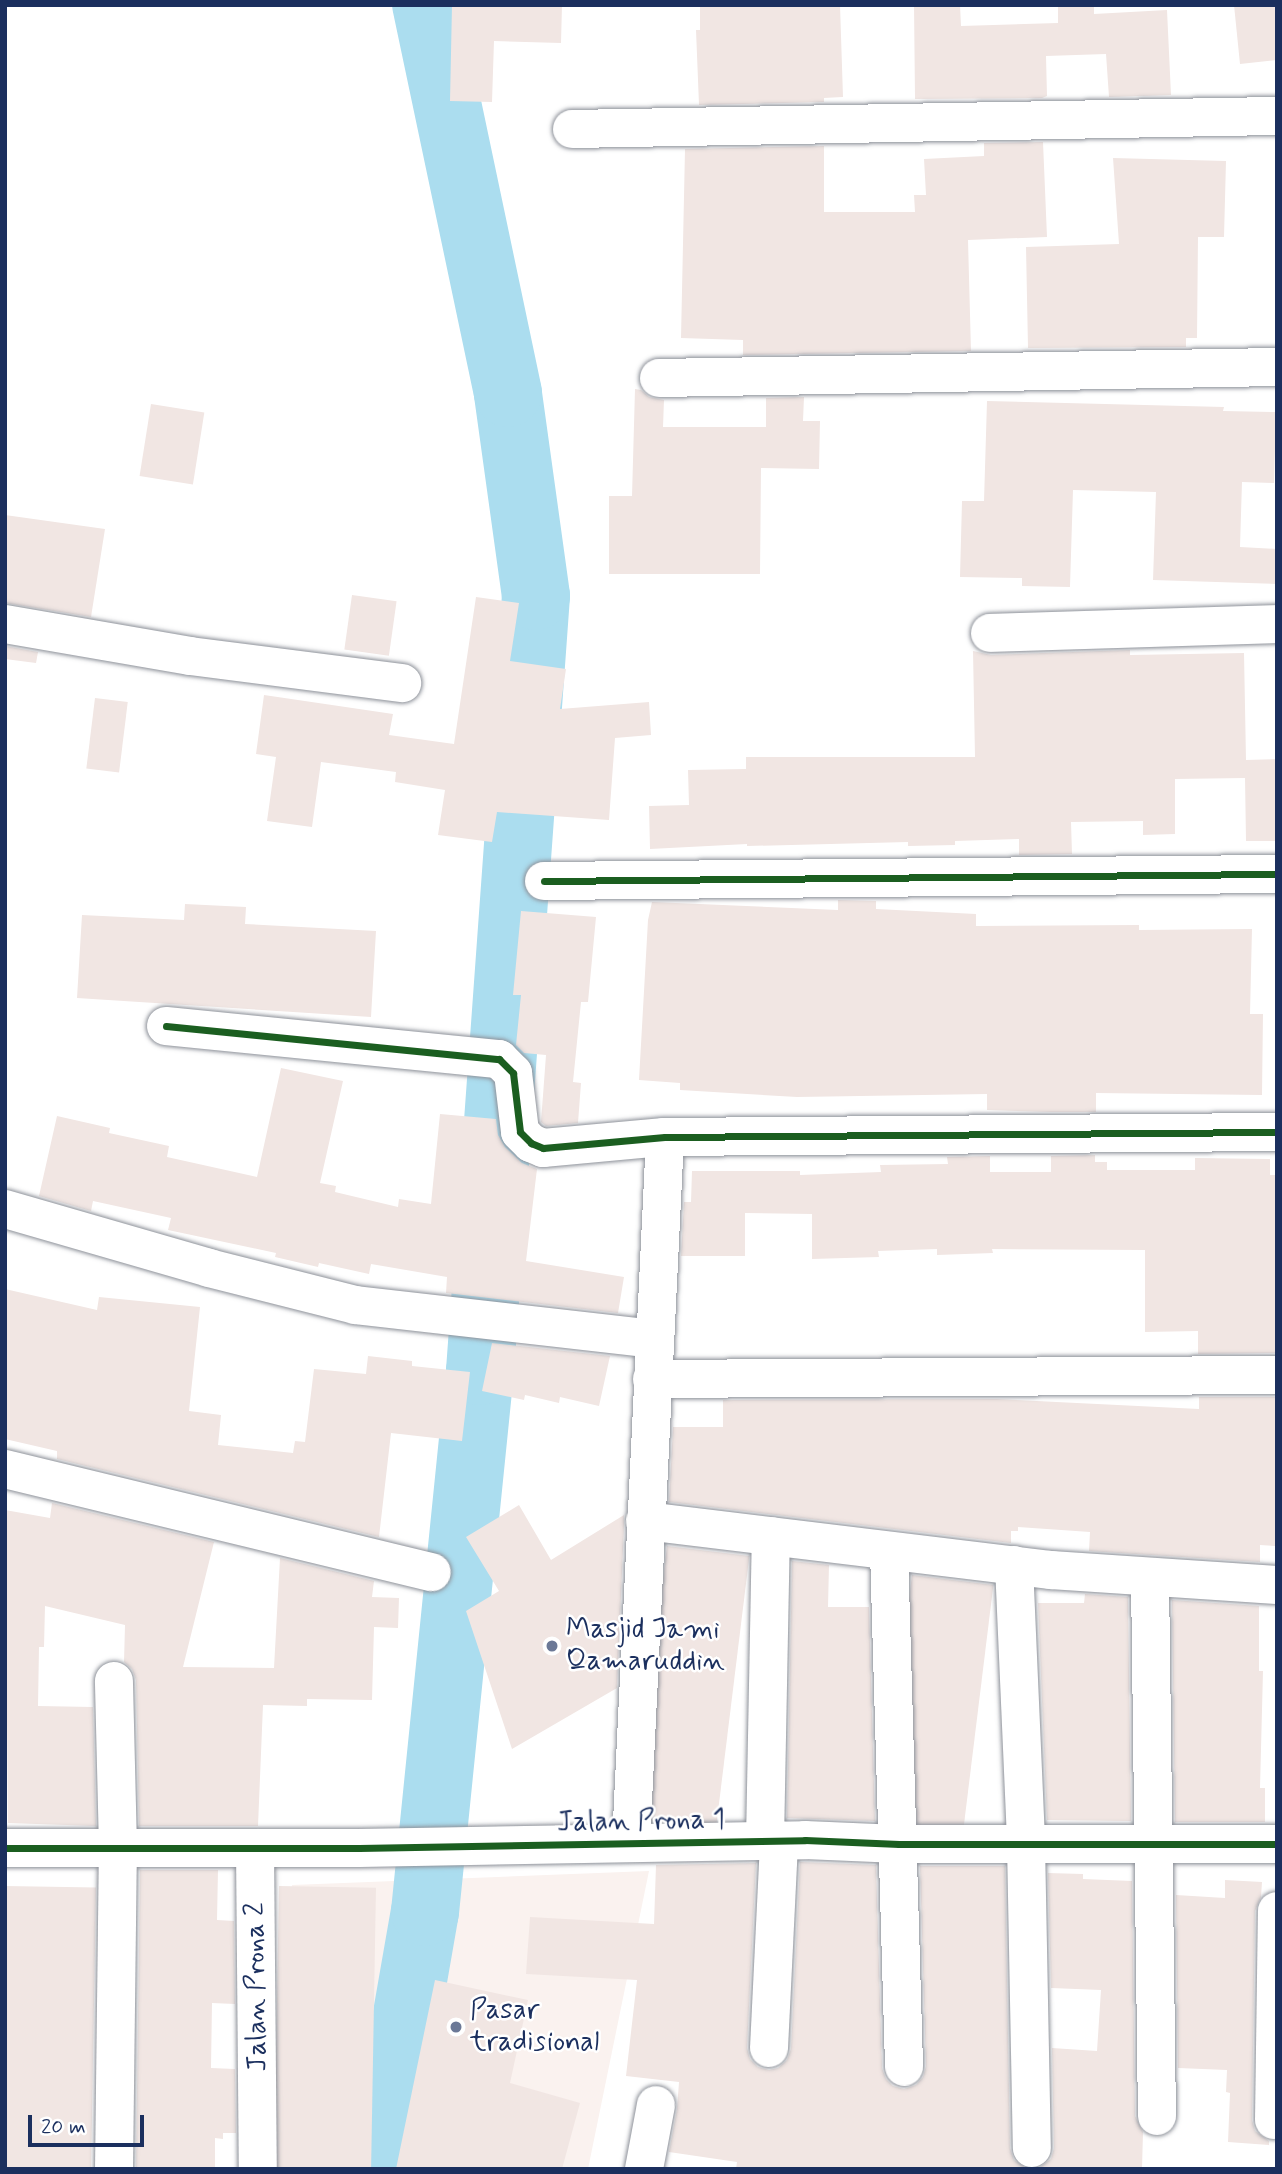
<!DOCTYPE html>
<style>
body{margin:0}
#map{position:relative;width:1282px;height:2174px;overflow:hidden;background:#fff;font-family:Mynerve,sans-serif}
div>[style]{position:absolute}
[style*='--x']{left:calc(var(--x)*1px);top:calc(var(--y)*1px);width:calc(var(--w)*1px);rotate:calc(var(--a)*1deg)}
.built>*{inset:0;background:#faf2ef}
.river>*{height:68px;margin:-34px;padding:0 34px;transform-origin:34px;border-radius:34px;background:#abddef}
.building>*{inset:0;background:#f1e6e3;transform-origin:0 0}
.roads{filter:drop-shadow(0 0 2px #8e929a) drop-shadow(0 0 2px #8e929a)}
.minor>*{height:38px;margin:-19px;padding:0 19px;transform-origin:19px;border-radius:19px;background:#fff}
.cycleway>*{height:7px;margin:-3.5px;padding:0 3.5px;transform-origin:3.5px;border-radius:3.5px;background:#1b5e20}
.dots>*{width:19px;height:19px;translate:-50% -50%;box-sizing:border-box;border:4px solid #fff;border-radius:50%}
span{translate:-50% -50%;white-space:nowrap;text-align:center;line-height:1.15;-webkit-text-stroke:5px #fff;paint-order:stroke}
.poi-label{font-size:28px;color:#1b2f5e}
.left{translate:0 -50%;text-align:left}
.street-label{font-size:28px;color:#1b2f5e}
.frame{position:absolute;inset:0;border:7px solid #1b2f5e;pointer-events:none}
.scale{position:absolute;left:28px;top:2115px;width:116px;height:32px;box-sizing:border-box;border:4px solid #1b2f5e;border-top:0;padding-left:9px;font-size:21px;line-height:24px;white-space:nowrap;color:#1b2f5e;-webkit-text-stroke:5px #fff;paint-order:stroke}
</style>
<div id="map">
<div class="built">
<i style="clip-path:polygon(649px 1871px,588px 2169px,296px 2169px,292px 1885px)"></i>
</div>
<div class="river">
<i style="--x:380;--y:2169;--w:261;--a:-80.1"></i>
<i style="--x:425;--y:1912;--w:544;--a:-84.2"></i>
<i style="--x:480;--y:1371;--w:777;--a:-85.87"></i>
<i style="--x:536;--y:596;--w:205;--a:-97.9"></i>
<i style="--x:508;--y:393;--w:397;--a:-101.9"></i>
</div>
<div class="building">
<i style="clip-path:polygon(452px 5px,562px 5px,561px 43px,494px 41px,492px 102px,450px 101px)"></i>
<i style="clip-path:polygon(700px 5px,840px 5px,843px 97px,824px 98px,824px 102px,699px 105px,696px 30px,700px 30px)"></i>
<i style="clip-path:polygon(914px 5px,960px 5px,961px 26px,1058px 23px,1058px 7px,1094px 7px,1094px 14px,1167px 10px,1171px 95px,1109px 97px,1106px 54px,1046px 56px,1047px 96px,1042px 98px,915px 99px)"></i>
<i style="clip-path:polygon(1234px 5px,1277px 5px,1277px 60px,1240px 64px)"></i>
<i style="clip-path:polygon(1043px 142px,1047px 237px,968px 240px,971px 351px,743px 355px,743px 340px,681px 338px,685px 149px,824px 146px,824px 212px,915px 212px,914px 195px,926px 195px,924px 159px,984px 156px,984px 143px)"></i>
<i style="clip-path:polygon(1113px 158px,1226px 161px,1224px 237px,1198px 237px,1197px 338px,1186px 338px,1186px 347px,1028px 348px,1026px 247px,1119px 244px)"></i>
<i style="clip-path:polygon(635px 389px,641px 390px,649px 397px,664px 400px,663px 427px,766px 427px,766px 398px,804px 397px,803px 421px,820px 421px,819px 469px,761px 468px,760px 574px,609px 574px,609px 496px,632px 496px)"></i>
<i style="clip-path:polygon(987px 401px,1224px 407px,1223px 411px,1276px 412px,1274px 483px,1242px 482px,1240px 547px,1277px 549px,1277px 584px,1153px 580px,1156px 492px,1073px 490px,1070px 587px,1022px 586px,1022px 578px,960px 577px,962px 501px,984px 501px)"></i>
<i style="left:151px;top:404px;width:54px;height:73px;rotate:9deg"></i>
<i style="clip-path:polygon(5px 515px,105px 529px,91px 617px,5px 603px)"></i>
<i style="left:352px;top:595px;width:45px;height:55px;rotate:8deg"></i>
<i style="clip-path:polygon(476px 597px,519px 603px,510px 661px,566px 669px,560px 709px,649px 702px,651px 735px,615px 738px,609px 820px,497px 812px,492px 842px,438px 835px,445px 790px,395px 782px,396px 772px,321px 762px,312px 827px,267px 821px,276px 757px,256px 754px,264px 695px,393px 714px,389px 735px,454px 744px)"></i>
<i style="clip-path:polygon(5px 646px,38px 652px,36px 663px,5px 659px)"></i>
<i style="clip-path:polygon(1130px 650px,1130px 655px,1244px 653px,1246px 760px,1277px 759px,1277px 841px,1246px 841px,1245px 778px,1175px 779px,1175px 834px,1143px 835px,1143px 821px,1071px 822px,1072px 854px,1019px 855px,1019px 839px,955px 841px,955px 845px,908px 846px,908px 842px,747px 846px,747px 844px,650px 849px,649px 806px,689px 805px,688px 770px,746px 769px,746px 757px,975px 757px,973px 651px,991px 655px)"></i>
<i style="left:95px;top:698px;width:33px;height:71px;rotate:7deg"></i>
<i style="clip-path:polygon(838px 900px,876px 901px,876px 909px,976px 914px,976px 926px,1139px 925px,1139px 930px,1252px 929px,1250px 1014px,1263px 1014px,1262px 1095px,1096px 1093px,1096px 1112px,1052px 1112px,987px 1110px,987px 1094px,797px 1097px,680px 1090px,680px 1083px,639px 1080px,648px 920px,652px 902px,838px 910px)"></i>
<i style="clip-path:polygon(185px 904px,246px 907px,245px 924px,376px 931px,371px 1017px,77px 998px,82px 915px,184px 920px)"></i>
<i style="clip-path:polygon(521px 911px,596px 917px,588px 1002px,581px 1002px,573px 1082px,581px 1083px,578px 1123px,546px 1126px,541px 1122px,546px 1055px,524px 1053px,516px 1045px,521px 995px,513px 995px)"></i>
<i style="clip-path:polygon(281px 1068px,343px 1081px,320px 1183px,336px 1186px,335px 1192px,398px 1207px,399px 1199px,431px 1204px,440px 1114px,496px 1119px,498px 1135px,505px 1147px,522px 1163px,537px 1169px,526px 1261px,624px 1277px,618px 1313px,446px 1293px,447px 1277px,371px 1264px,369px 1274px,319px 1263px,318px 1267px,275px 1257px,276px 1253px,168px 1230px,171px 1218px,93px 1201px,91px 1211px,39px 1196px,57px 1116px,110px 1128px,109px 1133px,169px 1146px,167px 1157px,257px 1177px)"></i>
<i style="clip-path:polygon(1095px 1155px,1095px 1162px,1107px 1162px,1107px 1170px,1195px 1170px,1195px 1158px,1270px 1159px,1270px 1175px,1277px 1175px,1277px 1353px,1198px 1354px,1198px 1331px,1145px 1332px,1145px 1250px,992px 1249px,993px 1253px,937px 1255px,937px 1249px,878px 1251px,879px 1257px,812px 1259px,812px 1214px,745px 1213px,745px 1256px,681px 1256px,684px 1202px,691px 1202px,692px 1171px,800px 1171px,800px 1175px,881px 1172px,880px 1165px,948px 1164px,947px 1157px,990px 1156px,990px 1172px,1051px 1172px,1051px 1156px)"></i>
<i style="clip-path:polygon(5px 1289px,97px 1310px,99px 1297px,200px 1307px,189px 1411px,221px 1415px,218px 1445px,293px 1453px,295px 1441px,305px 1442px,314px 1369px,366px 1374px,368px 1356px,412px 1361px,412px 1366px,470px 1372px,462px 1441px,391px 1433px,379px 1537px,57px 1459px,57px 1451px,5px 1439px)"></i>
<i style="clip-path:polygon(492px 1343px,610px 1356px,599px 1406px,560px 1397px,559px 1403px,525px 1395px,524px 1400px,482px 1391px)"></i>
<i style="clip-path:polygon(1199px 1397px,1277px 1397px,1275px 1546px,1260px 1545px,1260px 1562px,1089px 1551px,1090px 1532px,1018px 1527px,1018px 1531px,1011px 1531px,1011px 1543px,669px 1502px,673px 1427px,723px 1427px,723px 1400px,996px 1399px,1199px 1409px)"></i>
<i style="clip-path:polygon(52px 1503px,214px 1542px,183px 1667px,274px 1668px,280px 1558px,374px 1581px,372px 1597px,399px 1598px,398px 1628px,374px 1627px,372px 1700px,307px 1699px,307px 1706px,263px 1705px,258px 1826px,139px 1826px,136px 1680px,132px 1669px,124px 1662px,125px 1625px,45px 1606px,44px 1647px,39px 1647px,38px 1706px,93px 1707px,96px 1826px,8px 1823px,5px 1510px,50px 1518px)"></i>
<i style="clip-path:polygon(519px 1505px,551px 1560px,624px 1515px,624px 1526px,617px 1688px,512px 1749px,466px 1611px,499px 1591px,466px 1537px)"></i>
<i style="left:667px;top:1546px;width:83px;height:275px;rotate:7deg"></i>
<i style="clip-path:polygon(792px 1561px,829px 1565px,828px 1607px,869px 1607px,875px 1821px,787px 1818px)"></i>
<i style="left:912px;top:1575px;width:82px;height:247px;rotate:7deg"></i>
<i style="clip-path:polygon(1085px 1594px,1128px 1597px,1131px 1821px,1047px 1820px,1038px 1603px,1084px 1603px)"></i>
<i style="clip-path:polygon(1172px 1600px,1259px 1606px,1259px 1671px,1263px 1671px,1260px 1788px,1265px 1788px,1265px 1822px,1175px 1822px)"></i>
<i style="clip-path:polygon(800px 1862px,876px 1865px,882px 2068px,886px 2079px,893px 2086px,904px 2089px,916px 2085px,923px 2077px,926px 2066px,920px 1866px,1005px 1866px,1010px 2148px,1014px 2160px,1028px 2169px,736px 2169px,737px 2162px,669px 2152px,677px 2109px,679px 2082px,626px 2076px,637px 1980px,526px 1974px,530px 1917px,654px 1924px,656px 1865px,756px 1863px,747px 2048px,750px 2059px,758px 2067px,769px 2070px,778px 2068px,787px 2060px,791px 2049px)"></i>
<i style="clip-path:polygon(140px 1870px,218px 1870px,217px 1920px,234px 1921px,235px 2004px,212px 2003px,211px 2068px,235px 2069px,236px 2133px,223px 2133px,223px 2139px,215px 2138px,215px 2169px,136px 2169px)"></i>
<i style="clip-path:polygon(1048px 1873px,1083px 1874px,1083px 1879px,1132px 1881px,1135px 2116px,1143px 2132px,1142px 2169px,1037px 2169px,1051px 2159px,1054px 2148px,1052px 2048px,1097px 2051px,1101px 1990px,1051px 1988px)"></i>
<i style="clip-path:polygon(1225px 1880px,1262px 1882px,1261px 1897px,1255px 1911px,1252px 2120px,1255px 2131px,1269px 2141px,1269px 2145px,1228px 2142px,1230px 2093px,1226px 2092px,1227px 2070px,1178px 2068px,1176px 1895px,1225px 1898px)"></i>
<i style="left:5px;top:1886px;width:91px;height:283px;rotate:1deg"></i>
<i style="left:279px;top:1886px;width:97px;height:283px;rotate:1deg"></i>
<i style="clip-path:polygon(435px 1980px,528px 2000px,510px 2083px,580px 2103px,562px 2169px,396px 2169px)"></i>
</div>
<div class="roads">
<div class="minor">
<i style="--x:572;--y:129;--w:705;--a:-1.06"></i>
<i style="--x:659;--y:378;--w:618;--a:-1.02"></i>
<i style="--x:5;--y:624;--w:188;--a:9.8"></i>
<i style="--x:190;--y:656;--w:214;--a:7.3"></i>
<i style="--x:990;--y:633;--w:287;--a:-1.8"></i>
<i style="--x:544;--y:881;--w:733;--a:-0.55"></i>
<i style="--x:166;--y:1026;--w:335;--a:5.7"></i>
<i style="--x:499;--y:1059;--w:20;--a:45"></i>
<i style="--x:513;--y:1073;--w:59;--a:83.2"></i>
<i style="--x:520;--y:1132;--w:16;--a:45"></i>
<i style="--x:531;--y:1143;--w:13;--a:23"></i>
<i style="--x:543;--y:1148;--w:122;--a:-5.2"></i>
<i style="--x:665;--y:1137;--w:612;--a:-0.47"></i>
<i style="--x:5;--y:1209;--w:212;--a:16.1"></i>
<i style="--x:209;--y:1268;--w:151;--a:14.2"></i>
<i style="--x:355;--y:1305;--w:301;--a:6.5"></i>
<i style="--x:652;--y:1379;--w:625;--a:-0.37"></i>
<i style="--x:5;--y:1469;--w:439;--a:13.6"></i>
<i style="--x:645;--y:1521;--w:409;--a:6.9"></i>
<i style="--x:1051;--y:1570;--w:226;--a:3.8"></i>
<i style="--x:889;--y:1551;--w:516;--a:88.33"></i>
<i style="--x:1014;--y:1565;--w:279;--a:87.5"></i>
<i style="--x:1026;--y:1844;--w:304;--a:88.9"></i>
<i style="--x:1150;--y:1577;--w:539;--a:89.26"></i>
<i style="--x:765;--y:1841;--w:305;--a:-88.9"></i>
<i style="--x:631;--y:1843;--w:707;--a:-87.24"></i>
<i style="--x:5;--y:1848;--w:354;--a:0"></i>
<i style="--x:359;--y:1848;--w:446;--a:-1"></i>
<i style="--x:805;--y:1840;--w:94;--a:2.4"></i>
<i style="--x:899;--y:1844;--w:378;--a:0"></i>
<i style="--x:255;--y:1848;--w:321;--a:89.5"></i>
<i style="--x:769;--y:2048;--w:208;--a:-87.2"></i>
<i style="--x:1274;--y:2120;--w:209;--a:-89.2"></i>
<i style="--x:114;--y:2169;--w:321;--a:-89.3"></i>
<i style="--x:118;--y:1848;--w:167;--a:-91.4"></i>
<i style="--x:644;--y:2169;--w:65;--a:-79.4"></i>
</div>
</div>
<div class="cycleway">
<i style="--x:544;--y:881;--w:733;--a:-0.55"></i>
<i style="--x:166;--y:1026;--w:335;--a:5.7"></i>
<i style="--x:499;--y:1059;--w:20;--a:45"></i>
<i style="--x:513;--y:1073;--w:59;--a:83.2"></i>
<i style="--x:520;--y:1132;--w:16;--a:45"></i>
<i style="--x:531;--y:1143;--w:13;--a:23"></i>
<i style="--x:543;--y:1148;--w:122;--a:-5.2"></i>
<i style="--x:665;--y:1137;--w:612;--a:-0.47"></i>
<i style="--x:5;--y:1848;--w:354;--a:0"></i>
<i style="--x:359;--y:1848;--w:446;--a:-1"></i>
<i style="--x:805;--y:1840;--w:94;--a:2.4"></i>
<i style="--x:899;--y:1844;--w:378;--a:0"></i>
</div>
<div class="dots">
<i style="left:552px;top:1646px;background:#6b7896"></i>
<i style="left:456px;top:2027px;background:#6b7896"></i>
</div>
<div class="poi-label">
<span class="left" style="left:566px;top:1646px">Masjid Jami<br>Qamaruddin</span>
<span class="left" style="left:470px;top:2027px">Pasar<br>tradisional</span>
</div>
<div class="street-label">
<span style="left:641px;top:1822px;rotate:-1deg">Jalan Prona 1</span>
<span style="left:257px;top:1987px;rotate:-91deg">Jalan Prona 2</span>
</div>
<div class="frame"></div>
<div class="scale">20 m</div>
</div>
